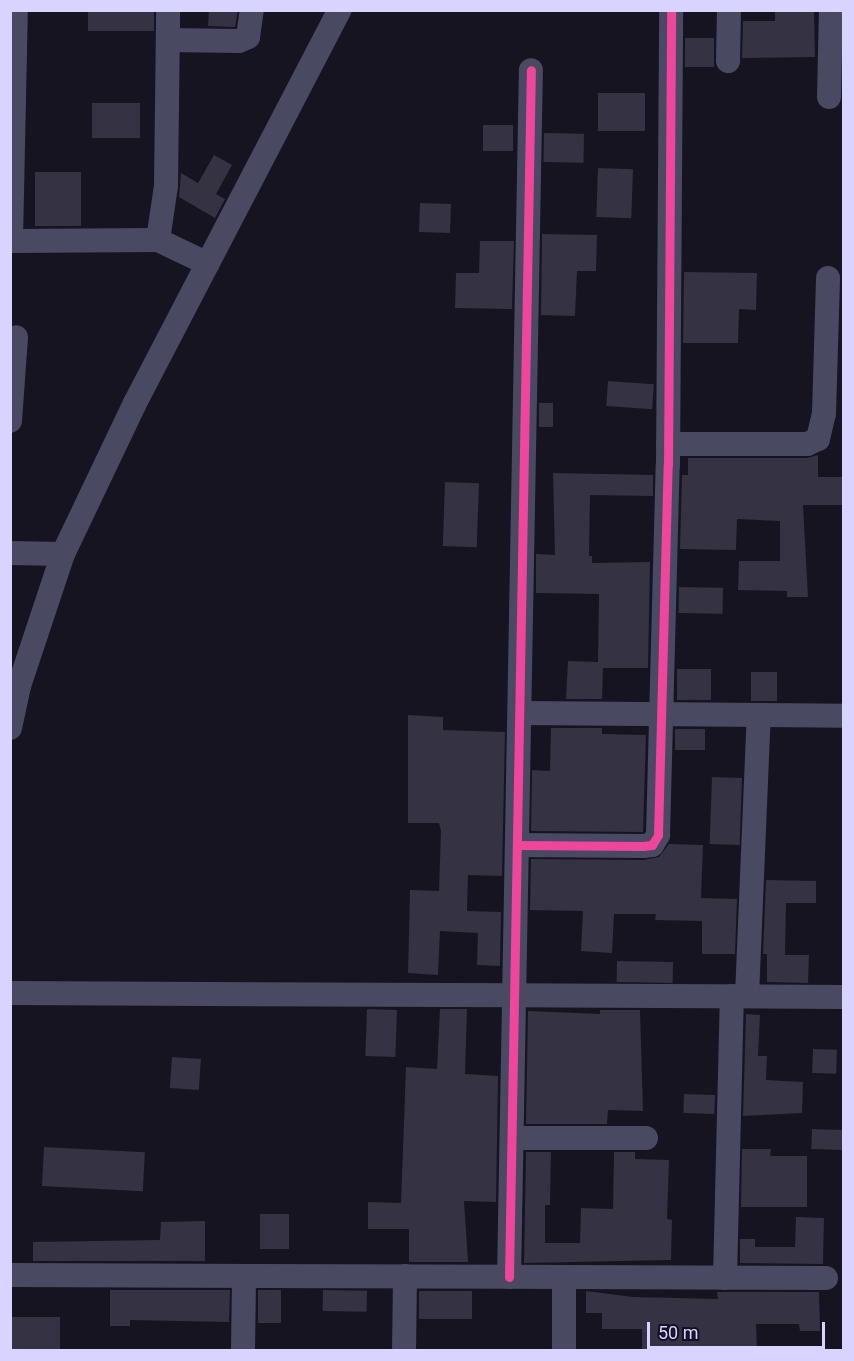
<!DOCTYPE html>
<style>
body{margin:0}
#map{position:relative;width:854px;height:1361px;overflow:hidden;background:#161421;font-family:Roboto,sans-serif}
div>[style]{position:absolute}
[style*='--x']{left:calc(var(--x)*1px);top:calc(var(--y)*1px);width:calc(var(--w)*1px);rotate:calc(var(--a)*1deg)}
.building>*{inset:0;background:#343243;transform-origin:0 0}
.minor>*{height:24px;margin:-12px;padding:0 12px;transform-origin:12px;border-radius:12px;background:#4a4962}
.cycleway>*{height:9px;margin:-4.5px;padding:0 4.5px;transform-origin:4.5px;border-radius:4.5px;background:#ed469a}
span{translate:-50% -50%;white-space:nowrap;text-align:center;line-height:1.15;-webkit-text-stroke:6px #130f26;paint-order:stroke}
.frame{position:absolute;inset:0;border:12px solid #d9d4ff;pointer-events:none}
.scale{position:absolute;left:647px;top:1322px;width:178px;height:27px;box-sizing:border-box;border:3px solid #d9d4ff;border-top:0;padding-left:8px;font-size:18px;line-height:21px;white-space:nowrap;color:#d9d4ff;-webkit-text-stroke:4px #130f26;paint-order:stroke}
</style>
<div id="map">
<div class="building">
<i style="left:88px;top:10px;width:66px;height:21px"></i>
<i style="clip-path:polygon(209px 10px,238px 10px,235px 27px,208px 26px)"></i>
<i style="clip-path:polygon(775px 10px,814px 10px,815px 57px,742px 58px,743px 21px,775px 21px)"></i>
<i style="left:685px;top:38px;width:29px;height:29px"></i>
<i style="left:598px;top:93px;width:47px;height:38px"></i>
<i style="left:140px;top:103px;width:35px;height:48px;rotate:90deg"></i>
<i style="left:483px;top:125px;width:30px;height:26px"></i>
<i style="left:544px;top:133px;width:40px;height:29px;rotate:1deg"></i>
<i style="clip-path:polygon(214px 155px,232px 165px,216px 194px,225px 199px,215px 218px,179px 197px,181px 173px,198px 183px)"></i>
<i style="left:598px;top:168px;width:35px;height:49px;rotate:2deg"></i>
<i style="left:81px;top:172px;width:54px;height:46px;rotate:90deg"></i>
<i style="left:420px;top:203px;width:31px;height:29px;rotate:2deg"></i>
<i style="clip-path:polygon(542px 234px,597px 235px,596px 271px,577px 271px,575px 316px,541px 315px)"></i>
<i style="clip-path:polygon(480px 241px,514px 241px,512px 309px,455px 308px,456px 273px,479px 273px)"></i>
<i style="clip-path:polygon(684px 272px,757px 273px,756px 310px,739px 309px,738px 343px,683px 343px)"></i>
<i style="left:608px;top:381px;width:46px;height:25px;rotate:4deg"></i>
<i style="left:539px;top:403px;width:14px;height:24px"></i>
<i style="clip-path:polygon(818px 455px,818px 477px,843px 477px,843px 505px,803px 505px,808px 597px,787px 597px,787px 591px,738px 590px,739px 561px,780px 561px,780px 521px,737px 519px,736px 550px,680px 549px,682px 475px,688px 475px,688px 458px,807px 458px)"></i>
<i style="clip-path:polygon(553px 473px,653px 475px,653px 496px,590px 495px,589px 556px,592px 556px,592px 563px,650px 562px,648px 668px,603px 668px,602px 699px,566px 699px,568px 661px,598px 662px,599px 594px,536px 593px,536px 554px,555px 555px)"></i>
<i style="left:445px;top:482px;width:34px;height:64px;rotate:2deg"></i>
<i style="left:679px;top:587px;width:44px;height:26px;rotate:1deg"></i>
<i style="left:677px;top:669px;width:34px;height:31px"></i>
<i style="left:751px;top:672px;width:26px;height:29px"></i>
<i style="clip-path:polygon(408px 715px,443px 717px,443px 730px,505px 732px,502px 876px,468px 875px,467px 911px,501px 912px,500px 966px,477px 965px,478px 933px,440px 931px,438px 975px,408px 973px,410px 890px,439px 891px,441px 831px,439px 823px,408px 823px)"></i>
<i style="clip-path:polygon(551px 728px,602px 728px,602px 734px,646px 735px,643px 832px,531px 831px,532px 770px,550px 771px)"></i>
<i style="left:675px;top:729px;width:30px;height:21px"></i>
<i style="left:712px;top:777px;width:30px;height:67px;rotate:2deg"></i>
<i style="clip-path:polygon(669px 844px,703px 845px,701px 898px,737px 899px,735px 954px,702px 954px,702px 921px,655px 920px,656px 914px,614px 914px,612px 953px,581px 951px,583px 911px,530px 910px,531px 859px,644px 860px,659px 857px)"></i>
<i style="clip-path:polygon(766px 880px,816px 881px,816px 903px,786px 903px,785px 955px,809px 955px,808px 983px,767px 982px,767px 954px,763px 954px)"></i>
<i style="left:617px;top:961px;width:56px;height:21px;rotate:1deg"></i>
<i style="left:367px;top:1009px;width:30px;height:47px;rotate:2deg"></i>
<i style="clip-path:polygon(440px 1009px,467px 1009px,465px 1074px,498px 1076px,496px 1202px,464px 1201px,468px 1262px,409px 1262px,409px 1229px,368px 1229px,368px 1202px,401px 1203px,406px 1067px,437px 1069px)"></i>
<i style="clip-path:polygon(600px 1010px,640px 1010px,643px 1111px,608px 1110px,607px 1124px,526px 1124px,528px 1011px,600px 1014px)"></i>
<i style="clip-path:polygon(746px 1014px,760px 1015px,758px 1056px,767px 1056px,766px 1080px,803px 1082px,802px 1113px,743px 1116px)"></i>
<i style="left:813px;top:1049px;width:24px;height:24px;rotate:2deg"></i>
<i style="left:172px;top:1057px;width:29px;height:31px;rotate:4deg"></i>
<i style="left:684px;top:1094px;width:31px;height:19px;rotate:2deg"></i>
<i style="left:812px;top:1129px;width:31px;height:20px;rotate:2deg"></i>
<i style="left:44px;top:1147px;width:101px;height:39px;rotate:3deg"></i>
<i style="clip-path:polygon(742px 1149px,771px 1149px,770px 1156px,807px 1156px,807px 1207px,741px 1207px)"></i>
<i style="clip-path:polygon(526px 1152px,551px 1152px,550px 1205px,545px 1205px,545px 1243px,580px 1243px,581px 1208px,613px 1209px,614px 1152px,635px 1152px,635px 1159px,669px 1160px,667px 1219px,672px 1220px,671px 1260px,524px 1263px)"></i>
<i style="left:260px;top:1214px;width:29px;height:35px"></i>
<i style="clip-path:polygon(796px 1217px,824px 1218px,823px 1264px,740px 1263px,740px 1239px,755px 1239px,755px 1247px,795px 1247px)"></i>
<i style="clip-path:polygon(205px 1221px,205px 1261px,33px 1261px,33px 1242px,160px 1240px,161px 1222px)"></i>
<i style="clip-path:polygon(110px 1290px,230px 1290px,229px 1322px,130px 1320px,130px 1326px,110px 1326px)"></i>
<i style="left:258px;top:1290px;width:23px;height:33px"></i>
<i style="left:323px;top:1290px;width:44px;height:21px;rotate:1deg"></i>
<i style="left:419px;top:1291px;width:53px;height:28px"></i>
<i style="clip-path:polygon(586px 1291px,633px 1297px,718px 1299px,717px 1292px,819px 1292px,820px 1331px,800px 1331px,799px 1324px,756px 1324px,757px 1350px,642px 1350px,642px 1329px,602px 1329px,602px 1313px,586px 1313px)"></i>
<i style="left:10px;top:1317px;width:50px;height:33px"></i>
</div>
<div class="minor">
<i style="--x:168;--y:40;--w:71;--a:0.8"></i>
<i style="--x:239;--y:41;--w:10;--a:-24"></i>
<i style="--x:248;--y:37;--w:27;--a:-82"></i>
<i style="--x:728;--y:61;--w:51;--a:-88.9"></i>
<i style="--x:829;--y:97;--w:87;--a:-88.7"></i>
<i style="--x:158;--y:240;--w:55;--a:-81.6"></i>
<i style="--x:166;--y:186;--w:176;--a:-89.3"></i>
<i style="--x:10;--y:241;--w:148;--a:-0.4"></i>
<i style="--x:158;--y:240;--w:55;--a:25.6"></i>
<i style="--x:11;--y:241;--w:231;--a:-88.8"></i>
<i style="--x:10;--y:421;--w:84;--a:-85.9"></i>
<i style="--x:668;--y:444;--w:139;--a:0"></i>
<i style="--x:807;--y:444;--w:12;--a:-24"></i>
<i style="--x:818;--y:439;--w:26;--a:-77"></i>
<i style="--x:824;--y:414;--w:136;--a:-88.3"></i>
<i style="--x:10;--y:553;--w:53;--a:1.1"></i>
<i style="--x:522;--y:713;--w:322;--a:0.5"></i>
<i style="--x:10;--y:728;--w:43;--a:-77.9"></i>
<i style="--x:19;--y:686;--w:139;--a:-71.6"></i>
<i style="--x:63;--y:554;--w:167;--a:-64.5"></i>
<i style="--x:135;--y:403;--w:443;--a:-62.5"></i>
<i style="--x:518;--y:845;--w:125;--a:0.5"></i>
<i style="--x:643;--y:846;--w:9;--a:-6"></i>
<i style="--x:652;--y:845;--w:12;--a:-59"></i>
<i style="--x:658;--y:835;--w:370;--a:-88.5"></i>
<i style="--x:668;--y:465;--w:455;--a:-89.6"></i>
<i style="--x:10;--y:993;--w:834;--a:0.27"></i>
<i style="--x:747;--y:996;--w:281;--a:-87.6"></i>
<i style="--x:512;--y:1138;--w:134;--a:0"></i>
<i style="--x:10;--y:1275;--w:816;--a:0.21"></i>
<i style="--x:509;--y:1277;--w:1207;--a:-88.96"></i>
<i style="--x:725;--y:1278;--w:282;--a:-88.6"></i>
<i style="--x:243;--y:1350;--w:74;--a:-89.2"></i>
<i style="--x:404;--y:1350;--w:74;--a:-89.2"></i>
<i style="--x:564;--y:1350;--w:73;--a:-90"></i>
</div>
<div class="cycleway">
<i style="--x:518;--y:845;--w:125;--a:0.5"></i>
<i style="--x:643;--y:846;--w:9;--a:-6"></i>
<i style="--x:652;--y:845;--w:12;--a:-59"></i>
<i style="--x:658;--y:835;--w:370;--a:-88.5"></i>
<i style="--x:668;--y:465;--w:455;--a:-89.6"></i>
<i style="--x:509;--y:1277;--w:1207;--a:-88.96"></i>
</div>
<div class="frame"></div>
<div class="scale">50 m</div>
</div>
